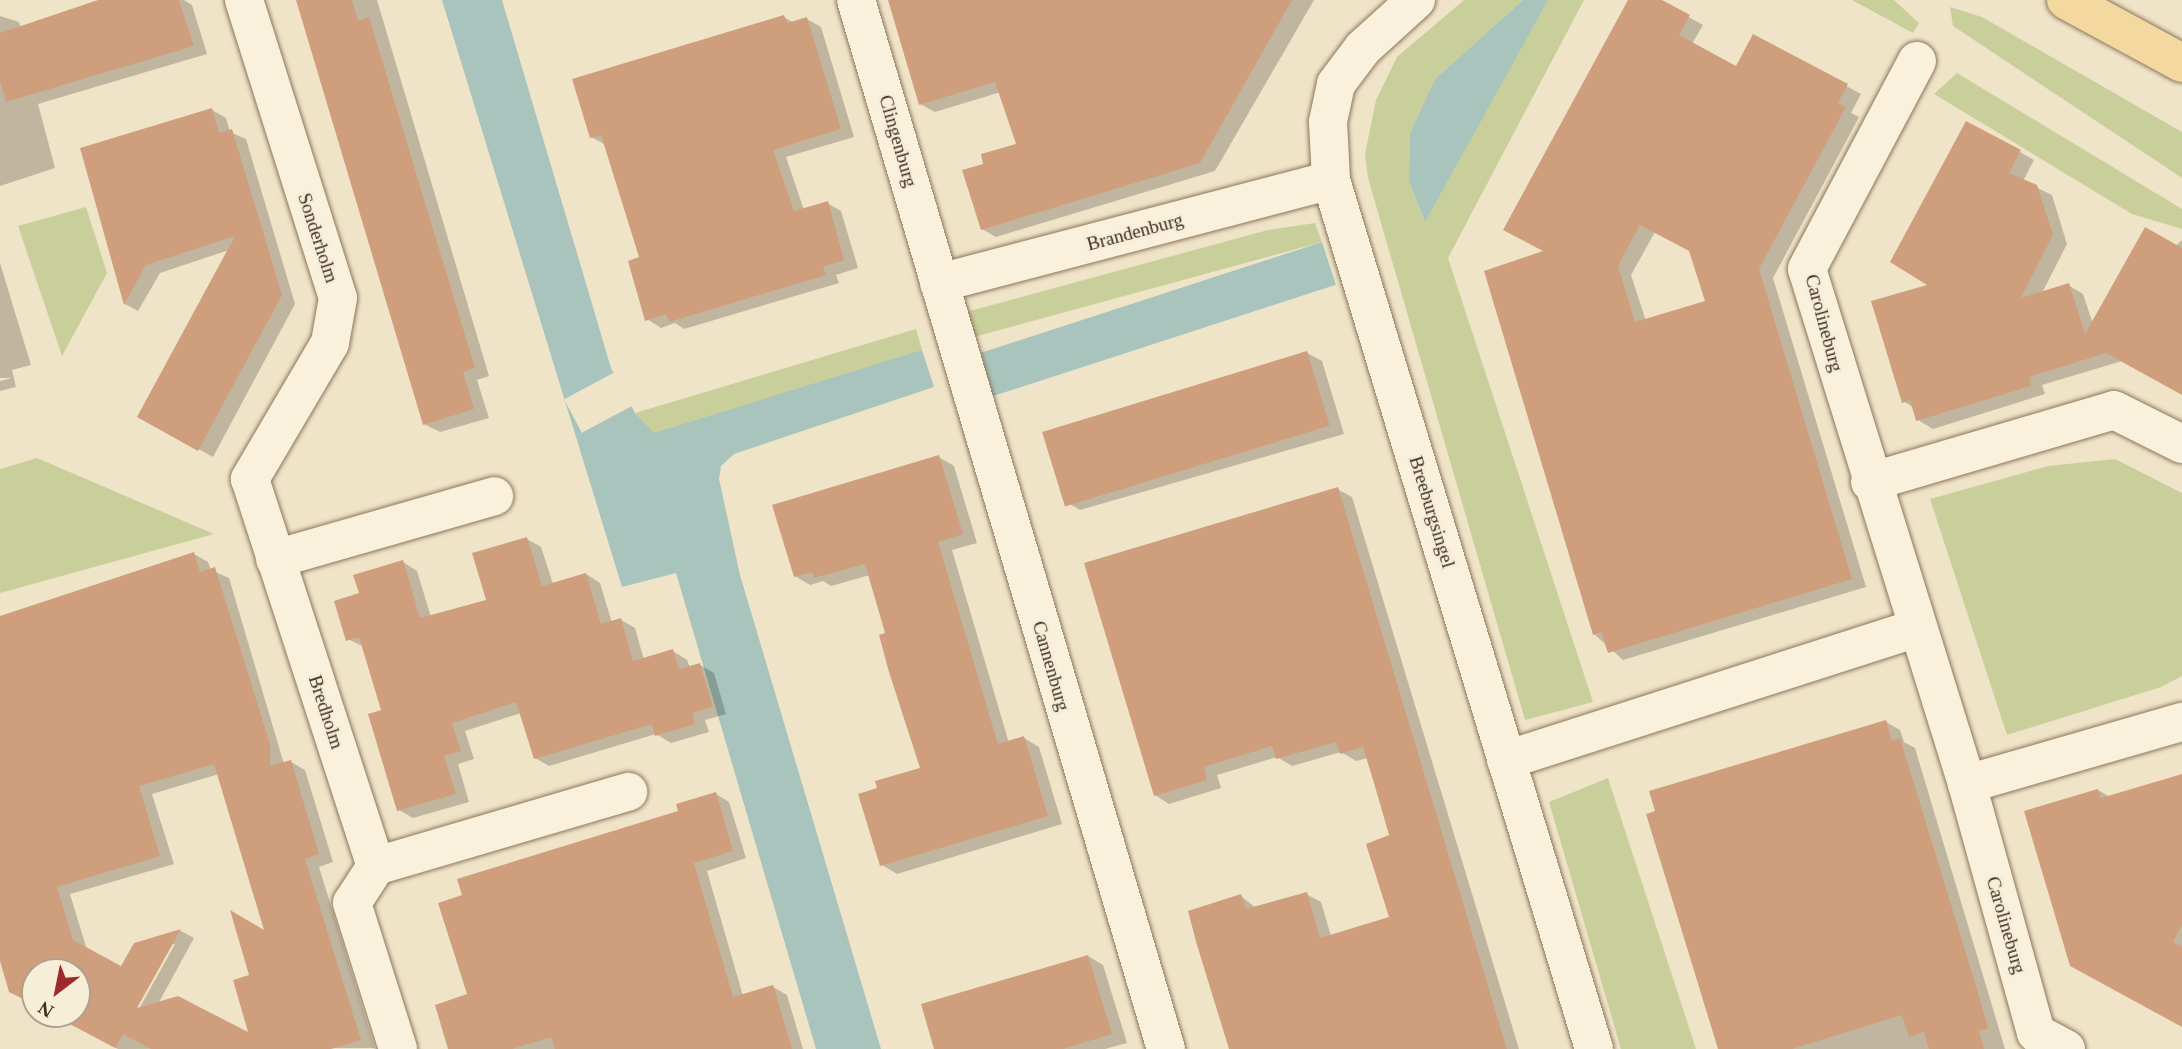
<!DOCTYPE html>
<style>
body{margin:0}
#map{position:relative;width:2182px;height:1049px;overflow:hidden;background:#f0e4c8;font-family:"Times New Roman",serif}
div>[style]{position:absolute}
[style*='--x']{left:calc(var(--x)*1px);top:calc(var(--y)*1px);width:calc(var(--w)*1px);rotate:calc(var(--a)*1deg)}
.green>*{inset:0;background:#c9cf9b}
.water>*{inset:0;background:#a9c4bc;transform-origin:0 0}
.pier>*{inset:0;background:#f0e4c8;transform-origin:0 0}
.shadow>*{inset:0;background:#0003}
.building>*{inset:0;background:#cf9f7d;transform-origin:0 0}
.roads{filter:drop-shadow(0 0 2px #8d765c) drop-shadow(0 0 2px #8d765c)}
.minor>*{height:38px;margin:-19px;padding:0 19px;transform-origin:19px;border-radius:19px;background:#faf1dc}
.major>*{height:38px;margin:-19px;padding:0 19px;transform-origin:19px;border-radius:19px;background:#f3d9a0}
span{translate:-50% -50%;white-space:nowrap;text-align:center;line-height:1.15;-webkit-text-stroke:6px #f7eed8;paint-order:stroke}
.street-label{font-size:19px;color:#3d2e20}
.north{position:absolute;left:21px;top:958px;width:70px;height:70px;box-sizing:border-box;background:#f7eed8;border:2px solid #ada18e;border-radius:50%;rotate:212deg;font-size:19px;font-weight:700;line-height:28px;text-align:center;color:#3d2e20}
.north::after{content:'';display:block;margin:auto;width:24px;height:32px;background:#9e2a2b;clip-path:polygon(50% 0,100% 100%,50% 72%,0 100%)}
</style>
<div id="map">
<div class="green">
<i style="clip-path:polygon(1464px 0,1523px 0,1435px 79px,1410px 133px,1409px 181px,1425px 222px,1545px 0,1584px 0,1448px 258px,1593px 702px,1525px 720px,1368px 178px,1365px 154px,1376px 100px,1397px 57px)"></i>
<i style="clip-path:polygon(1852px 0,1894px 0,1919px 23px,1913px 33px)"></i>
<i style="clip-path:polygon(1950px 7px,1982px 17px,2182px 132px,2182px 178px,1953px 26px)"></i>
<i style="clip-path:polygon(1957px 73px,2182px 209px,2182px 229px,2132px 214px,1934px 94px)"></i>
<i style="clip-path:polygon(86px 207px,107px 273px,62px 356px,18px 226px)"></i>
<i style="clip-path:polygon(1315px 223px,1322px 242px,970px 338px,966px 312px,1268px 230px)"></i>
<i style="clip-path:polygon(916px 329px,922px 350px,885px 364px,654px 434px,635px 413px)"></i>
<i style="clip-path:polygon(37px 458px,214px 534px,0 593px,0 469px)"></i>
<i style="clip-path:polygon(2115px 459px,2182px 493px,2182px 676px,2161px 687px,2007px 735px,1930px 499px,2048px 466px)"></i>
<i style="clip-path:polygon(1608px 778px,1696px 1049px,1621px 1049px,1549px 802px)"></i>
</div>
<div class="water">
<i style="clip-path:polygon(442px 0,502px 0,611px 368px,635px 413px,654px 433px,922px 350px,934px 387px,734px 454px,721px 466px,719px 479px,740px 575px,881px 1049px,816px 1049px,676px 573px,622px 587px)"></i>
<i style="clip-path:polygon(1523px 0,1548px 0,1425px 222px,1409px 181px,1410px 133px,1435px 79px)"></i>
<i style="left:1322px;top:242px;width:45px;height:365px;rotate:72deg"></i>
</div>
<div class="pier">
<i style="left:617px;top:371px;width:38px;height:60px;rotate:62deg"></i>
</div>
<div class="shadow">
<i style="clip-path:polygon(109px 0,184px 0,192px 5px,207px 54px,38px 104px,55px 168px,0 186px,0 16px,19px 22px,21px 28px)"></i>
<i style="clip-path:polygon(298px 0,377px 0,489px 376px,477px 380px,489px 418px,440px 432px,424px 424px)"></i>
<i style="clip-path:polygon(890px 0,1314px 0,1215px 171px,996px 237px,982px 229px,986px 165px,1019px 145px,1001px 92px,935px 112px,920px 104px)"></i>
<i style="clip-path:polygon(evenodd,1629px 0,1658px 0,1703px 25px,1692px 44px,1737px 68px,1754px 36px,1861px 94px,1851px 113px,1859px 117px,1773px 278px,1866px 587px,1623px 660px,1594px 634px,1629px 0,1655px 232px,1691px 251px,1707px 302px,1646px 321px,1631px 275px,1655px 232px)"></i>
<i style="clip-path:polygon(784px 17px,794px 23px,807px 19px,821px 27px,854px 137px,786px 157px,804px 210px,827px 203px,841px 211px,858px 268px,836px 275px,839px 283px,684px 329px,675px 323px,661px 328px,647px 319px,641px 258px,606px 145px,591px 137px)"></i>
<i style="clip-path:polygon(212px 110px,226px 118px,230px 132px,246px 139px,295px 304px,213px 457px,139px 417px,229px 250px,160px 273px,138px 311px,125px 304px,82px 149px)"></i>
<i style="clip-path:polygon(2020px 152px,2034px 160px,2023px 181px,2052px 195px,2067px 244px,2042px 293px,2068px 285px,2083px 294px,2093px 324px,2182px 240px,2182px 393px,2122px 361px,2042px 385px,2045px 394px,1933px 429px,1918px 420px,1914px 408px,1903px 401px,1931px 285px)"></i>
<i style="clip-path:polygon(0 263px,31px 365px,12px 370px,16px 387px,0 391px,0 381px,12px 378px,0 378px)"></i>
<i style="clip-path:polygon(1307px 353px,1322px 361px,1344px 434px,1080px 510px,1065px 501px)"></i>
<i style="clip-path:polygon(939px 457px,954px 466px,977px 543px,952px 550px,1009px 743px,1024px 738px,1039px 747px,1062px 824px,897px 874px,882px 865px,922px 769px,870px 575px,831px 586px,823px 581px,810px 585px,795px 576px)"></i>
<i style="clip-path:polygon(1337px 489px,1352px 497px,1519px 1049px,1231px 1049px,1241px 896px,1256px 908px,1306px 894px,1321px 902px,1331px 936px,1391px 918px,1391px 836px,1368px 758px,1356px 761px,1341px 752px,1292px 766px,1277px 757px,1217px 775px,1221px 788px,1169px 804px,1155px 795px)"></i>
<i style="clip-path:polygon(527px 539px,541px 547px,553px 584px,586px 574px,600px 583px,612px 623px,621px 620px,635px 628px,644px 660px,673px 651px,687px 660px,690px 668px,700px 665px,714px 673px,726px 714px,705px 720px,709px 732px,671px 743px,656px 734px,549px 766px,535px 758px,521px 713px,465px 731px,474px 759px,458px 764px,469px 802px,413px 818px,399px 810px,383px 711px,364px 647px,348px 639px,361px 595px,403px 562px,417px 571px,431px 617px,488px 601px)"></i>
<i style="clip-path:polygon(evenodd,194px 554px,208px 562px,211px 570px,229px 578px,284px 764px,291px 762px,305px 770px,333px 862px,319px 867px,375px 1048px,118px 1049px,53px 1014px,77px 1014px,77px 972px,35px 972px,35px 1004px,0 949px,0 619px,194px 554px,219px 774px,267px 934px,252px 976px,251px 1036px,158px 1004px,194px 938px,181px 931px,135px 945px,122px 969px,87px 950px,70px 894px,174px 864px,152px 794px,219px 774px,194px 554px,171px 944px,175px 944px,135px 1016px,131px 1015px,171px 944px)"></i>
<i style="clip-path:polygon(1886px 722px,1900px 730px,1904px 742px,1915px 748px,2005px 1049px,1720px 1049px)"></i>
<i style="clip-path:polygon(2182px 776px,2182px 1026px,2098px 790px,2110px 797px)"></i>
<i style="clip-path:polygon(716px 794px,729px 802px,746px 858px,707px 871px,743px 996px,773px 987px,787px 995px,803px 1049px,450px 1049px,469px 996px,680px 812px)"></i>
<i style="clip-path:polygon(1088px 956px,1103px 965px,1127px 1043px,1105px 1049px,936px 1049px)"></i>
</div>
<div class="building">
<i style="clip-path:polygon(98px 0,179px 0,194px 46px,6px 102px,0 81px,0 33px)"></i>
<i style="clip-path:polygon(296px 0,352px 0,358px 21px,369px 17px,475px 368px,463px 372px,474px 409px,423px 425px)"></i>
<i style="clip-path:polygon(888px 0,1292px 0,1200px 163px,981px 230px,962px 170px,983px 164px,981px 154px,1016px 144px,995px 82px,919px 105px)"></i>
<i style="clip-path:polygon(evenodd,1628px 0,1662px 0,1690px 15px,1679px 35px,1736px 66px,1753px 34px,1848px 84px,1838px 103px,1846px 107px,1759px 269px,1852px 579px,1608px 653px,1601px 632px,1593px 635px,1484px 271px,1543px 251px,1503px 230px,1628px 0,1640px 225px,1689px 251px,1705px 301px,1635px 322px,1618px 266px,1640px 225px)"></i>
<i style="clip-path:polygon(784px 15px,787px 23px,807px 17px,841px 129px,773px 150px,794px 211px,828px 201px,844px 260px,823px 267px,826px 275px,669px 322px,666px 314px,645px 321px,628px 261px,639px 257px,601px 135px,590px 138px,572px 79px)"></i>
<i style="clip-path:polygon(212px 108px,219px 133px,232px 129px,282px 295px,198px 451px,137px 417px,235px 236px,146px 265px,124px 305px,80px 148px)"></i>
<i style="clip-path:polygon(1966px 121px,2021px 150px,2009px 173px,2037px 185px,2053px 235px,2021px 298px,2069px 283px,2085px 334px,2145px 227px,2182px 248px,2182px 395px,2106px 353px,2029px 377px,2031px 386px,1916px 421px,1910px 400px,1902px 403px,1871px 301px,1927px 285px,1890px 262px)"></i>
<i style="left:1307px;top:351px;width:78px;height:277px;rotate:73deg"></i>
<i style="clip-path:polygon(939px 455px,963px 534px,938px 542px,998px 744px,1024px 736px,1048px 816px,880px 866px,858px 794px,877px 788px,875px 781px,920px 768px,889px 672px,879px 635px,885px 633px,865px 564px,814px 578px,812px 572px,794px 577px,772px 505px)"></i>
<i style="clip-path:polygon(1338px 487px,1418px 753px,1507px 1049px,1229px 1049px,1197px 945px,1188px 911px,1241px 894px,1246px 909px,1307px 892px,1320px 938px,1389px 917px,1366px 844px,1389px 835px,1374px 783px,1363px 747px,1340px 754px,1336px 742px,1276px 759px,1272px 746px,1204px 767px,1207px 780px,1154px 796px,1084px 563px)"></i>
<i style="clip-path:polygon(527px 537px,542px 586px,586px 573px,601px 624px,621px 618px,633px 661px,673px 649px,679px 669px,700px 663px,713px 707px,692px 713px,695px 724px,655px 736px,652px 724px,534px 759px,516px 702px,452px 723px,461px 751px,444px 756px,456px 794px,397px 811px,368px 714px,381px 710px,359px 637px,346px 641px,334px 601px,359px 593px,353px 575px,403px 560px,420px 618px,486px 600px,472px 553px)"></i>
<i style="clip-path:polygon(evenodd,194px 552px,200px 572px,215px 567px,270px 744px,270px 766px,291px 760px,319px 854px,305px 859px,361px 1040px,331px 1049px,151px 1049px,123px 1034px,115px 1048px,51px 1014px,77px 1014px,77px 972px,35px 972px,35px 1005px,9px 992px,0 961px,0 616px,194px 552px,214px 764px,264px 930px,230px 910px,249px 975px,233px 980px,248px 1032px,178px 996px,137px 1008px,181px 929px,134px 943px,121px 966px,73px 940px,57px 887px,160px 856px,139px 786px,214px 764px)"></i>
<i style="clip-path:polygon(1886px 720px,1892px 741px,1900px 738px,1976px 986px,1988px 1028px,1979px 1031px,1984px 1049px,1929px 1049px,1924px 1032px,1909px 1037px,1902px 1015px,1792px 1049px,1718px 1049px,1646px 814px,1655px 811px,1649px 791px)"></i>
<i style="clip-path:polygon(2182px 774px,2182px 925px,2173px 942px,2182px 947px,2182px 1027px,2070px 966px,2024px 811px,2098px 789px,2101px 798px)"></i>
<i style="clip-path:polygon(716px 792px,733px 851px,694px 863px,733px 997px,773px 985px,792px 1049px,555px 1049px,551px 1037px,512px 1049px,448px 1049px,435px 1005px,467px 994px,438px 903px,462px 895px,457px 879px,678px 811px,676px 804px)"></i>
<i style="clip-path:polygon(1088px 955px,1112px 1034px,1063px 1049px,934px 1049px,921px 1004px)"></i>
</div>
<div class="roads">
<div class="minor">
<i style="--x:244;--y:0;--w:312;--a:72.5"></i>
<i style="--x:338;--y:298;--w:46;--a:100.1"></i>
<i style="--x:330;--y:343;--w:158;--a:120.5"></i>
<i style="--x:250;--y:479;--w:407;--a:72"></i>
<i style="--x:376;--y:866;--w:44;--a:123"></i>
<i style="--x:352;--y:903;--w:153;--a:72.5"></i>
<i style="--x:856;--y:0;--w:1094;--a:73.54"></i>
<i style="--x:1416;--y:0;--w:72;--a:137.8"></i>
<i style="--x:1363;--y:48;--w:45;--a:126.9"></i>
<i style="--x:1336;--y:84;--w:39;--a:102"></i>
<i style="--x:1328;--y:122;--w:58;--a:87"></i>
<i style="--x:1331;--y:180;--w:908;--a:73.16"></i>
<i style="--x:1917;--y:61;--w:235;--a:117.9"></i>
<i style="--x:1807;--y:269;--w:539;--a:72.74"></i>
<i style="--x:1967;--y:784;--w:258;--a:74.5"></i>
<i style="--x:2036;--y:1033;--w:34;--a:28"></i>
<i style="--x:939;--y:283;--w:405;--a:-14.7"></i>
<i style="--x:1870;--y:482;--w:254;--a:-16.4"></i>
<i style="--x:2114;--y:410;--w:76;--a:26.6"></i>
<i style="--x:275;--y:559;--w:228;--a:-16"></i>
<i style="--x:1506;--y:760;--w:432;--a:-17.8"></i>
<i style="--x:1967;--y:784;--w:224;--a:-16.1"></i>
<i style="--x:376;--y:866;--w:263;--a:-16.4"></i>
</div>
<div class="major">
<i style="--x:2066;--y:0;--w:132;--a:28.5"></i>
</div>
</div>
<div class="street-label">
<span style="left:898px;top:141px;rotate:74deg">Clingenburg</span>
<span style="left:1135px;top:232px;rotate:-15deg">Brandenburg</span>
<span style="left:318px;top:238px;rotate:72deg">Sonderholm</span>
<span style="left:1824px;top:323px;rotate:75deg">Carolineburg</span>
<span style="left:1432px;top:512px;rotate:73deg">Breeburgsingel</span>
<span style="left:1051px;top:666px;rotate:74deg">Cannenburg</span>
<span style="left:326px;top:712px;rotate:72deg">Bredholm</span>
<span style="left:2006px;top:925px;rotate:74deg">Carolineburg</span>
</div>
<div class="north">N</div>
</div>
